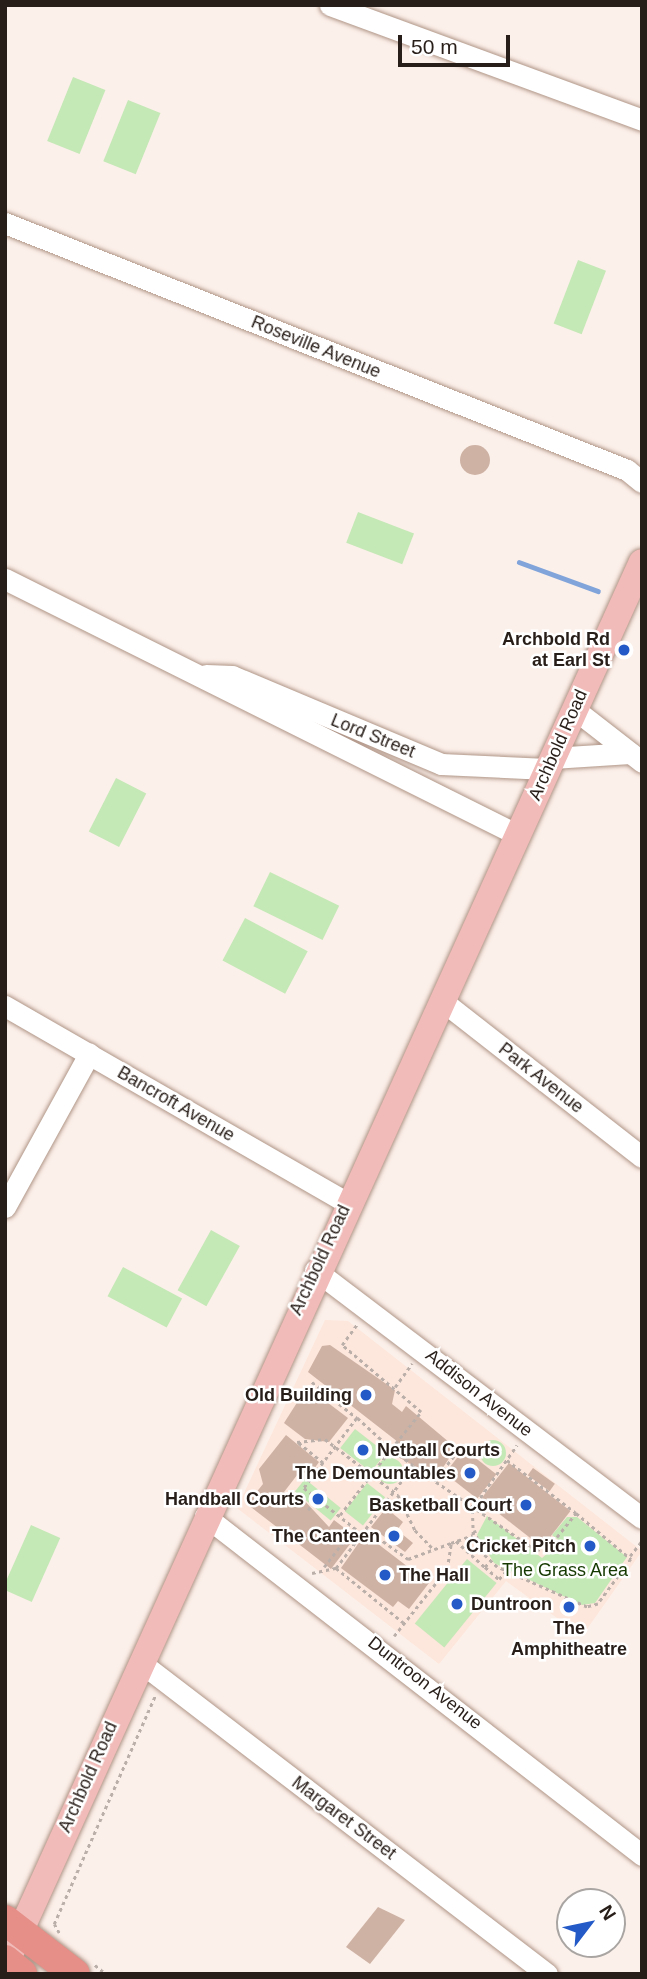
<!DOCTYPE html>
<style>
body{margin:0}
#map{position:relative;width:647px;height:1979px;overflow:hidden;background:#fcf0ea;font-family:Arial,sans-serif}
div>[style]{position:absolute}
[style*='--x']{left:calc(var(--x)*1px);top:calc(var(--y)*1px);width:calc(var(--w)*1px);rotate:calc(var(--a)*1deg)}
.built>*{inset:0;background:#fde6db}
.green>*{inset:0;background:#c5e8b7;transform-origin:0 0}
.round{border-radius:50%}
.stream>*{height:4.5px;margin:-2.25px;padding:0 2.25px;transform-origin:2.25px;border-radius:2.25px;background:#81a5da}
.building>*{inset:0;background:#ceb2a4;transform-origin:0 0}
.path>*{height:2.5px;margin-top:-1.25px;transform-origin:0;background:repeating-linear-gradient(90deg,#bbafaa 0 3.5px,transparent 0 7px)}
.roads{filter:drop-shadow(0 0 2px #b09587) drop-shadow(0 0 2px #b09587)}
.minor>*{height:21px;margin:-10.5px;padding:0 10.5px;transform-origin:10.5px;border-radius:10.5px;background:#fff}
.major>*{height:26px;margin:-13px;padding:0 13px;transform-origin:13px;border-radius:13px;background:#f0bbb8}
.highway>*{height:30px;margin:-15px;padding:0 15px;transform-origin:15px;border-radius:15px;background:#e68e88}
.dots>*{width:19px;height:19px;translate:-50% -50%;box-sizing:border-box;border:4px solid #fff;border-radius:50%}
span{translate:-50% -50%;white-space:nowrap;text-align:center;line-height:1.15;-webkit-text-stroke:5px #fff;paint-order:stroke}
.street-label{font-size:18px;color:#281e19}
.poi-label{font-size:18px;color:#281e19;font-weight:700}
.right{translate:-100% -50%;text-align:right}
.left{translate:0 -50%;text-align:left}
.park-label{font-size:18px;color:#153900}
.frame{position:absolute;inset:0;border:7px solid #281e19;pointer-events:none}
.north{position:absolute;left:556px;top:1888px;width:70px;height:70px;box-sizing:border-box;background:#fff;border:2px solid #a9a5a3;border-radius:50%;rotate:58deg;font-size:19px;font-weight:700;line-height:28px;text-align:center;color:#281e19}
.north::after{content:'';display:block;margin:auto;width:24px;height:32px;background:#245ac7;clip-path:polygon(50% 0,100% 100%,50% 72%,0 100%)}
.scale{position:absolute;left:398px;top:35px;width:112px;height:32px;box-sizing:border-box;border:4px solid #281e19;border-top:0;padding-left:9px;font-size:21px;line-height:24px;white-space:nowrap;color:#281e19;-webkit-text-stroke:5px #fff;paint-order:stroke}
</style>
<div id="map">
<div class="built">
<i style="clip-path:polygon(325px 1320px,348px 1321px,642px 1551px,582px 1636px,506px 1581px,439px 1664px,237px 1508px)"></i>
</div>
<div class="green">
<i style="left:73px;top:77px;width:35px;height:69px;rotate:22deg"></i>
<i style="left:128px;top:100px;width:35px;height:66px;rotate:22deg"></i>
<i style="left:578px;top:260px;width:30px;height:68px;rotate:21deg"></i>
<i style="left:358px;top:512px;width:60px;height:33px;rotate:21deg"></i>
<i style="left:116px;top:778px;width:34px;height:60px;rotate:27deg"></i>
<i style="left:270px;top:872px;width:77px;height:38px;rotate:26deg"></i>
<i style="left:245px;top:918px;width:71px;height:48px;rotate:28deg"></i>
<i style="left:211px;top:1230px;width:33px;height:69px;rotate:29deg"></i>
<i style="left:123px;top:1267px;width:67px;height:33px;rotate:28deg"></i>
<i style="left:355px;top:1429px;width:39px;height:24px;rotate:38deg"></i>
<i class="round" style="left:480px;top:1440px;width:26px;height:26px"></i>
<i class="round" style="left:377px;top:1458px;width:26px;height:26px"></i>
<i style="left:305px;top:1479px;width:46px;height:16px;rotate:39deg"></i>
<i style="left:367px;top:1483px;width:23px;height:36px;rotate:38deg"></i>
<i style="clip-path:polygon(487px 1516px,542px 1558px,561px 1542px,552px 1535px,567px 1517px,577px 1517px,627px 1557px,595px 1603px,582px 1605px,494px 1563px,477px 1535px)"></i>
<i style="left:31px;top:1525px;width:32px;height:70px;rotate:24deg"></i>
<i style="left:467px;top:1559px;width:38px;height:83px;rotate:39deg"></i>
</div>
<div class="stream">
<i style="--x:519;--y:562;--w:84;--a:20.2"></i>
</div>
<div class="building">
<i class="round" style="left:460px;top:445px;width:30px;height:30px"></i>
<i style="clip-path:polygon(330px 1345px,395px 1390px,392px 1404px,402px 1412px,406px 1406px,456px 1448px,436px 1478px,391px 1453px,398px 1442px,308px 1372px,322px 1346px)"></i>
<i style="clip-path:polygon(307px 1387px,348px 1418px,329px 1442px,305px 1439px,284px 1423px)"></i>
<i style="clip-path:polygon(286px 1435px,319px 1462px,309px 1476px,301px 1470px,284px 1492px,298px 1503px,302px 1498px,329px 1527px,334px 1520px,347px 1530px,342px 1537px,350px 1544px,331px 1569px,247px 1504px,263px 1484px,259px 1469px)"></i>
<i style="left:464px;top:1449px;width:41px;height:31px;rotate:38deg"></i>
<i style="left:509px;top:1463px;width:78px;height:46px;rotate:38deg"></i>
<i style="left:533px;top:1468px;width:27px;height:9px;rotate:36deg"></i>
<i style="clip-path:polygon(386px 1508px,403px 1522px,397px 1530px,413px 1543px,405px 1552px,371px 1527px)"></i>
<i style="clip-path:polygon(365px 1534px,429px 1583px,409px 1609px,398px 1601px,393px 1607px,341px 1568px)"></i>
<i style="clip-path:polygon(378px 1907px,405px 1920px,370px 1964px,346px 1947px)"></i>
</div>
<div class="path">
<i style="--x:312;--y:1382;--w:58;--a:38.7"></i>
<i style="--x:357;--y:1418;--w:88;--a:127.1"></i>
<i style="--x:304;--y:1488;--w:74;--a:38.4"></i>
<i style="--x:395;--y:1387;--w:29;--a:-54"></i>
<i style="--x:507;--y:1460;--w:87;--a:37.5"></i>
<i style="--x:323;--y:1463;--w:33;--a:-141"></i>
<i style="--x:297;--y:1442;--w:28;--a:-6"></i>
<i style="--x:325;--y:1439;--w:92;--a:37.5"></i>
<i style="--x:398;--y:1495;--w:39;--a:64"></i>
<i style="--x:415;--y:1530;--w:28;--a:46"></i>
<i style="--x:413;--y:1466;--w:149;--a:34.3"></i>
<i style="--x:536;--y:1550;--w:12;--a:-9"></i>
<i style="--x:548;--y:1548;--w:45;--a:-51.3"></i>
<i style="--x:576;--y:1513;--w:72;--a:39.9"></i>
<i style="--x:631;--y:1559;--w:56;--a:126.3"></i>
<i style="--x:598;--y:1604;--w:11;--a:165"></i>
<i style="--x:587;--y:1607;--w:98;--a:-156"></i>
<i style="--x:497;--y:1567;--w:21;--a:-137"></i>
<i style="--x:482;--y:1553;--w:24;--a:-109"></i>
<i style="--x:300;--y:1472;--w:14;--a:36"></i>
<i style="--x:434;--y:1481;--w:43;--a:-51.5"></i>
<i style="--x:308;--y:1510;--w:14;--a:-56"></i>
<i style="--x:340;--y:1515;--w:83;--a:-52.3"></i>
<i style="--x:391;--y:1449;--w:46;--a:-137.6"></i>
<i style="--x:366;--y:1529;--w:52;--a:35.5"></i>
<i style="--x:408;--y:1559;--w:46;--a:-20.4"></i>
<i style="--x:456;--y:1541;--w:39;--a:42"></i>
<i style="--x:485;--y:1567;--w:6;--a:-51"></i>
<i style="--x:630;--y:1556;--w:18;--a:-52"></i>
<i style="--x:324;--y:1567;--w:49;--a:-52.4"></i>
<i style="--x:485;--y:1567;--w:18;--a:41"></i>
<i style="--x:499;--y:1579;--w:9;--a:-49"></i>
<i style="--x:336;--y:1568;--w:128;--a:-53"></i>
<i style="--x:413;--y:1466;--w:28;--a:-142"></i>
<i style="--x:391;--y:1449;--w:48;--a:-51"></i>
<i style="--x:421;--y:1412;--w:104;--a:-139.7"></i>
<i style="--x:342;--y:1345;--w:26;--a:-54"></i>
<i style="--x:312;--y:1573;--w:25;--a:-12"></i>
<i style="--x:336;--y:1568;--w:87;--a:39"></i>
<i style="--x:394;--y:1636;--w:85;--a:-51.7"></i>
<i style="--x:447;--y:1569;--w:26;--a:-81"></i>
<i style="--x:451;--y:1543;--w:23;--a:-20"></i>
<i style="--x:473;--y:1535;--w:26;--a:-92"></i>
<i style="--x:472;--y:1509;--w:78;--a:-54.9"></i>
<i style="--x:59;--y:1933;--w:10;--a:-119"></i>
<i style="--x:54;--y:1924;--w:249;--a:-66.1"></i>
<i style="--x:95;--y:1965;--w:14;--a:39"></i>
</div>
<div class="roads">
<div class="minor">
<i style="--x:330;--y:5;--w:333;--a:20.2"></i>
<i style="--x:5;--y:223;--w:669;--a:21.66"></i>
<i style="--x:627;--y:470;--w:19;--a:39"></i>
<i style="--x:5;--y:579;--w:573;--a:26.52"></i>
<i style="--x:206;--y:675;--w:26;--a:2"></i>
<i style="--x:232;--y:676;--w:227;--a:22.8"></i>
<i style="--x:441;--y:764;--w:106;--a:2.7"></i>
<i style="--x:574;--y:709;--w:86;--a:37.9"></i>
<i style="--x:552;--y:758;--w:78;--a:-3.7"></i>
<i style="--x:441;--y:1000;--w:255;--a:38"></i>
<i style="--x:5;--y:1006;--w:395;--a:29.9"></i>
<i style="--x:5;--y:1207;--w:175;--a:-61.2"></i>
<i style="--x:315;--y:1270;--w:410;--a:37.2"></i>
<i style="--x:205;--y:1516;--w:553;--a:37.8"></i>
<i style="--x:140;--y:1662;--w:513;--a:37.47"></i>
</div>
<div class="major">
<i style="--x:12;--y:1950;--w:1524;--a:-65.59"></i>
</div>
<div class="highway">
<i style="--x:5;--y:1920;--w:88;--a:37.6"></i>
<i style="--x:5;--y:1960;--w:22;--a:39"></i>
</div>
</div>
<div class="dots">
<i style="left:624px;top:650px;background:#245ac7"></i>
<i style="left:366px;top:1395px;background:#245ac7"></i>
<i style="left:363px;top:1450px;background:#245ac7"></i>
<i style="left:470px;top:1473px;background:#245ac7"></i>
<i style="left:318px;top:1499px;background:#245ac7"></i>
<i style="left:526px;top:1505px;background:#245ac7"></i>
<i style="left:394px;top:1536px;background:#245ac7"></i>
<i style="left:590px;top:1546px;background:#245ac7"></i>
<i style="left:385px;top:1575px;background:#245ac7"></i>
<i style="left:457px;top:1604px;background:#245ac7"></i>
<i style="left:569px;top:1607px;background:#245ac7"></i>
</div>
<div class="street-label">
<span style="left:316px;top:347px;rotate:22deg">Roseville Avenue</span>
<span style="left:373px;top:736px;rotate:22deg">Lord Street</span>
<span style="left:558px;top:745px;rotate:-66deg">Archbold Road</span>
<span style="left:541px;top:1078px;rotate:38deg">Park Avenue</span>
<span style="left:176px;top:1104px;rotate:30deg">Bancroft Avenue</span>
<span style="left:320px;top:1260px;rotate:-65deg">Archbold Road</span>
<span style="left:479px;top:1393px;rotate:38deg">Addison Avenue</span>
<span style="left:425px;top:1683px;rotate:38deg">Duntroon Avenue</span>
<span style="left:88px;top:1777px;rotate:-66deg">Archbold Road</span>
<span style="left:344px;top:1818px;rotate:37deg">Margaret Street</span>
</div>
<div class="poi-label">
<span class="right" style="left:610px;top:650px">Archbold Rd<br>at Earl St</span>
<span class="right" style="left:352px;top:1395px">Old Building</span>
<span class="left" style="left:377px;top:1450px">Netball Courts</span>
<span class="right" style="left:456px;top:1473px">The Demountables</span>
<span class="right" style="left:304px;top:1499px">Handball Courts</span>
<span class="right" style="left:512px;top:1505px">Basketball Court</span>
<span class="right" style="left:380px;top:1536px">The Canteen</span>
<span class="right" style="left:576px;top:1546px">Cricket Pitch</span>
<span class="left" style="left:399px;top:1575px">The Hall</span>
<span class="left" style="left:471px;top:1604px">Duntroon</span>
<span style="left:569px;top:1639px">The<br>Amphitheatre</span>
</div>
<div class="park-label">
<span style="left:565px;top:1570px">The Grass Area</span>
</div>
<div class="frame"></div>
<div class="north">N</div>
<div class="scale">50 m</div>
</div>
